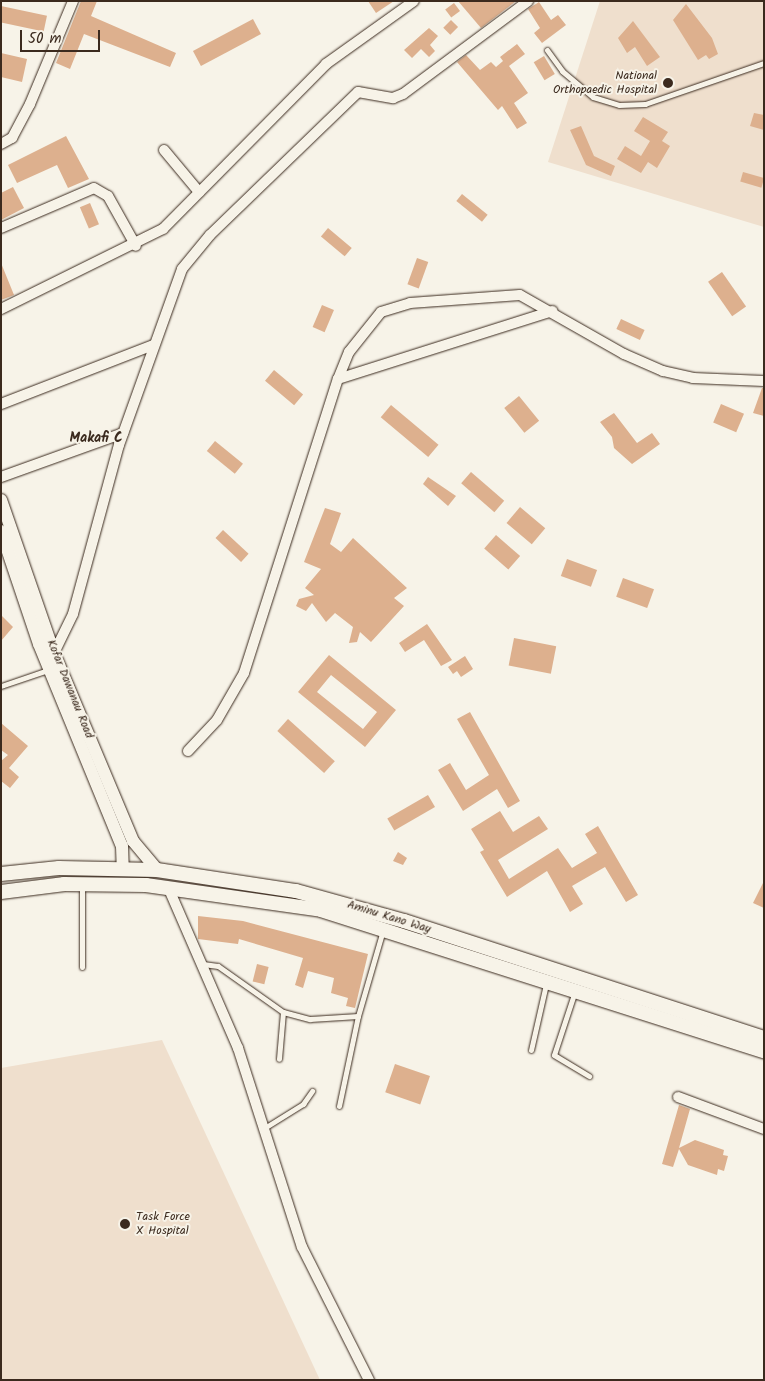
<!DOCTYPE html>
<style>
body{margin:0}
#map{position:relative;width:765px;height:1381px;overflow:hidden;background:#f7f3e8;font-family:Kalam,sans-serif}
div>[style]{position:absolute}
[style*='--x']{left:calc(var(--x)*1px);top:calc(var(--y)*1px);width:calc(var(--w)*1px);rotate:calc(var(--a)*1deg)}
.built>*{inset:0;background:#efdfcd}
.building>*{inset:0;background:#ddb08e;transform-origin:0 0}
.roads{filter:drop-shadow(0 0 1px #3b2a1e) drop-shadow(0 0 1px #3b2a1e)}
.service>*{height:5px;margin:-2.5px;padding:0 2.5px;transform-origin:2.5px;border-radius:2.5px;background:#f7f3e8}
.minor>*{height:10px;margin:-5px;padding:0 5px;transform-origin:5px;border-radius:5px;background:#f7f3e8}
.tertiary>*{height:12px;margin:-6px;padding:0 6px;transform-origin:6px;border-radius:6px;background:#f7f3e8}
.secondary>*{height:14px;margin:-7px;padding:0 7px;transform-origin:7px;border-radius:7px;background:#f7f3e8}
.dots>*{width:14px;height:14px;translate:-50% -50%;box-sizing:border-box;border:2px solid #f7f3e8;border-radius:50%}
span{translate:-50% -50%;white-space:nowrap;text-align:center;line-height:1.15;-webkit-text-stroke:4px #f7f3e8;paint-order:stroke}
.poi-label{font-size:12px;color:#3b2a1e}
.right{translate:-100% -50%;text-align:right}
.left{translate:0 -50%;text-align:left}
.street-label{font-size:12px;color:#3b2a1e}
.neighbourhood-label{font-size:14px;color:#3b2a1e;font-weight:700}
.frame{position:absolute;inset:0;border:2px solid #3b2a1e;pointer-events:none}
.scale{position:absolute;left:20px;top:30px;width:80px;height:22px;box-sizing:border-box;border:2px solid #3b2a1e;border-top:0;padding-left:6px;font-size:15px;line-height:18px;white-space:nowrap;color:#3b2a1e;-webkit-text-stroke:4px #f7f3e8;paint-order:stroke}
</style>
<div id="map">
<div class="built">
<i style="clip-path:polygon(600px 1px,764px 1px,764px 227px,548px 162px)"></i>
<i style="clip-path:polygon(162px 1040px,320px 1380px,1px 1380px,1px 1068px)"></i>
</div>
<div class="building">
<i style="clip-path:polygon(81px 1px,97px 1px,91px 16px,176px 53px,170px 67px,84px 34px,70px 69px,56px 63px)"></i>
<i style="clip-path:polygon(368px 1px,394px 1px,376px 13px)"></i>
<i style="clip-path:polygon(458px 1px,516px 1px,481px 28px)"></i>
<i style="clip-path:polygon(539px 2px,551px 20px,558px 15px,566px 25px,542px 43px,534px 33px,540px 28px,528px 9px)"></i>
<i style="left:454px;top:3px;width:10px;height:11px;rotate:53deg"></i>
<i style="clip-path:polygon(686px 4px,712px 38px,718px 54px,709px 59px,706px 55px,698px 60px,673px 20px)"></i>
<i style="left:1px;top:6px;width:47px;height:16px;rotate:12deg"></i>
<i style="left:253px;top:19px;width:17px;height:68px;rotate:62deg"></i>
<i style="left:451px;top:20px;width:10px;height:11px;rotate:45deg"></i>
<i style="clip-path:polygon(633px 21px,660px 57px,647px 66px,635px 47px,627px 53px,618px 38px)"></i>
<i style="clip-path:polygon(429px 28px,438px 36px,430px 45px,435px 51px,429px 57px,421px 49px,412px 58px,404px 50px)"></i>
<i style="clip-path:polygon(517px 44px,525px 54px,509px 66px,528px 93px,514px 103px,527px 123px,517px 129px,502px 106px,498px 110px,457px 62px,466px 55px,480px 70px,491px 62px,496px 67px,503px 61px,500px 57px)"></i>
<i style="clip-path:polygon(1px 53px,27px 59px,22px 82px,1px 77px)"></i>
<i style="left:544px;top:56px;width:21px;height:12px;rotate:59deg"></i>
<i style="clip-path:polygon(754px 113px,764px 115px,764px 130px,750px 126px)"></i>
<i style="clip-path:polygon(643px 117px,668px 132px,662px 141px,670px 146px,657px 168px,648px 162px,641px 173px,617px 159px,625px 146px,641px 156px,650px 141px,634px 131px)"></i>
<i style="clip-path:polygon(581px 126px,594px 156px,615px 166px,611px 176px,586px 165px,570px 130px)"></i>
<i style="clip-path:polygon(66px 136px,89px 179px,68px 188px,57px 165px,17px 183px,8px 165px)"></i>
<i style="left:743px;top:172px;width:22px;height:10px;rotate:16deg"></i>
<i style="clip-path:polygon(13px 187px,24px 208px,1px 220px,1px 193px)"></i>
<i style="left:462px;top:194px;width:33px;height:9px;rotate:39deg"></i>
<i style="left:90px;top:203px;width:23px;height:11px;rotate:67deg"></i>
<i style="left:328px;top:228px;width:31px;height:11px;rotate:40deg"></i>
<i style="left:417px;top:258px;width:12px;height:28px;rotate:20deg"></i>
<i style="clip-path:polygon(1px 263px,14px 295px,1px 300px)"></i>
<i style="left:722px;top:272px;width:42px;height:17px;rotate:55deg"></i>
<i style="left:322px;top:305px;width:13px;height:24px;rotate:23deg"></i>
<i style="left:621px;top:319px;width:26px;height:11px;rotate:25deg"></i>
<i style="left:274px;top:370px;width:38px;height:14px;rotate:40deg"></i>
<i style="clip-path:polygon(762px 388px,764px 388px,764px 416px,753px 413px)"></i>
<i style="left:519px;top:396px;width:32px;height:19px;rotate:51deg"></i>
<i style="left:721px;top:404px;width:25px;height:20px;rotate:23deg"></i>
<i style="left:391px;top:405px;width:62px;height:16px;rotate:40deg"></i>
<i style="clip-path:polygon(614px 413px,637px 443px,652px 433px,660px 444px,632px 464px,614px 448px,612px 437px,600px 422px)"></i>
<i style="left:215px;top:441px;width:36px;height:13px;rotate:39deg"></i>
<i style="left:471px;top:472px;width:44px;height:15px;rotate:41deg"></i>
<i style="clip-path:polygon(428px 477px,456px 496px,448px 506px,423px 484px)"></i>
<i style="left:520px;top:507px;width:33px;height:21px;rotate:40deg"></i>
<i style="clip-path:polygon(325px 508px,341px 513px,330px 544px,341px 552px,353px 538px,407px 588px,394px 598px,404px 606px,371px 642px,360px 632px,357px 642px,349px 643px,353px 627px,335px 613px,326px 622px,312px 603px,306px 611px,296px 606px,299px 599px,314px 595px,305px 588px,321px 569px,304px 562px)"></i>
<i style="left:223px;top:530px;width:35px;height:11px;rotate:43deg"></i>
<i style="left:496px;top:535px;width:32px;height:18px;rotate:41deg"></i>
<i style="left:567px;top:559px;width:32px;height:18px;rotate:20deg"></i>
<i style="left:623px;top:578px;width:33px;height:20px;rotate:20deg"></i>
<i style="clip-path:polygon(1px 615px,13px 627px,1px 641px)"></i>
<i style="clip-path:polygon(427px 624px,452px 660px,441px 666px,424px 640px,405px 652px,399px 643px)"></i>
<i style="left:514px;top:638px;width:43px;height:28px;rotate:11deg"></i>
<i style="clip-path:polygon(evenodd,329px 655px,396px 710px,365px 747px,298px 692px,329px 655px,331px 675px,377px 712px,363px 729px,317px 692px,331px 675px)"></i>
<i style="clip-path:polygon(465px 656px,473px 669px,461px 677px,457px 671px,453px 674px,448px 667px)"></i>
<i style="clip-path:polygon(470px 712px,520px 801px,508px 808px,497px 789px,463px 811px,438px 770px,450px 763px,466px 790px,489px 775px,457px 719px)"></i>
<i style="left:288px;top:719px;width:63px;height:16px;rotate:42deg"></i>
<i style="clip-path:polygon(1px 723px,28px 746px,9px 768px,19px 777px,10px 788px,1px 781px,1px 761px,8px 755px,1px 750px)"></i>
<i style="left:428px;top:795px;width:14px;height:47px;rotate:60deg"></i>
<i style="clip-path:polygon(500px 811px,513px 832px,539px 816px,548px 829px,498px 860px,509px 879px,558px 848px,572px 868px,597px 853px,585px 834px,598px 826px,638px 895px,626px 902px,605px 867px,572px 886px,583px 904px,570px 912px,547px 871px,507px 897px,480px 852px,484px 850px,471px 829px)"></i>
<i style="clip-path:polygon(398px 852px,407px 858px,403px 865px,393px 861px)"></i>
<i style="clip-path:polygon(764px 881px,764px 908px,753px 903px)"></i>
<i style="clip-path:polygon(198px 916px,243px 921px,368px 954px,355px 1008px,346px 1006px,348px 998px,331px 993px,334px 978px,308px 971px,303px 988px,295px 985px,303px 958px,239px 939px,238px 944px,198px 939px)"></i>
<i style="left:257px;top:964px;width:12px;height:18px;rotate:14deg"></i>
<i style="left:395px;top:1064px;width:37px;height:30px;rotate:19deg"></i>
<i style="clip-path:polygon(679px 1105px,690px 1109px,679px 1148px,695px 1140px,724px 1150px,723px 1155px,728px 1156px,724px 1171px,718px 1169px,717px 1175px,688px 1165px,679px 1149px,673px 1167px,662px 1164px)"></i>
</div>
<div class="roads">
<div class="service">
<i style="--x:547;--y:50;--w:26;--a:54"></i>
<i style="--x:562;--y:71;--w:40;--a:40"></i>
<i style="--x:593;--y:97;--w:27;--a:17"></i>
<i style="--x:619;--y:105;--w:26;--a:-2"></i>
<i style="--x:645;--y:104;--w:126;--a:-19"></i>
<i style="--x:1;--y:686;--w:50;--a:-18.8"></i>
<i style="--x:82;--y:886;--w:81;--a:90"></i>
<i style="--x:203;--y:964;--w:15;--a:8"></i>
<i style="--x:218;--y:966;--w:80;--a:35.3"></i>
<i style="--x:283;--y:1012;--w:47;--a:94.9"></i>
<i style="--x:575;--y:991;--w:67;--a:108.2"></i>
<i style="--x:554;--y:1055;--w:41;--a:31"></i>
<i style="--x:283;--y:1012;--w:28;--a:15"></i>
<i style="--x:310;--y:1019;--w:48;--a:-3.6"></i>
<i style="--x:531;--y:1050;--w:68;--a:-77.2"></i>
<i style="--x:339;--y:1106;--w:92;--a:-78.1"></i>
<i style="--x:358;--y:1016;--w:90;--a:-73.8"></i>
<i style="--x:266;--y:1127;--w:44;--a:-31.9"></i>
<i style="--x:303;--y:1104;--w:16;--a:-55"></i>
</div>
<div class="minor">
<i style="--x:1;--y:144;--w:13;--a:-29"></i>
<i style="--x:12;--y:138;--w:38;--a:-62"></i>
<i style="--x:30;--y:104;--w:112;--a:-67.3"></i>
<i style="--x:164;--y:150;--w:55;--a:50.2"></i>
<i style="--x:1;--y:228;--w:101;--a:-23.3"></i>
<i style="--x:94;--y:188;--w:16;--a:30"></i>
<i style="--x:108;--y:196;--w:57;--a:60.8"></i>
<i style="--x:1;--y:309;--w:181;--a:-26.3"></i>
<i style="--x:163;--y:229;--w:232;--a:-45.3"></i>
<i style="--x:326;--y:64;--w:108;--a:-35.6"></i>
<i style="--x:338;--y:379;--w:225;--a:-17.6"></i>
<i style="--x:1;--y:404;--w:163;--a:-21.2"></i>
<i style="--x:1;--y:477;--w:130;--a:-19.8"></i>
<i style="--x:54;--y:653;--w:43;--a:-64"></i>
<i style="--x:73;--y:614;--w:175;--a:-74.8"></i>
<i style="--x:119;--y:445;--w:187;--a:-70.3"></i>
<i style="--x:182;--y:269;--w:44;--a:-50.5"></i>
<i style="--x:210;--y:235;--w:206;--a:-44"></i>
<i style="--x:358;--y:92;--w:36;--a:10"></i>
<i style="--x:393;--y:98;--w:11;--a:-22"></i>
<i style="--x:403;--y:94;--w:156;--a:-36.6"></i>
<i style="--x:188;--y:751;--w:42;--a:-46.9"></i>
<i style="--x:217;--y:720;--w:54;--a:-60.1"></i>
<i style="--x:244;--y:673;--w:309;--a:-72.3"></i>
<i style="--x:338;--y:379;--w:29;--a:-68"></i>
<i style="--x:349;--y:352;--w:51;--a:-51.3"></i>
<i style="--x:381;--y:312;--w:30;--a:-17"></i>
<i style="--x:410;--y:303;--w:110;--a:-4.2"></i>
<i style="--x:520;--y:295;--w:120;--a:29.6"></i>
<i style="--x:624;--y:354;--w:43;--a:23.6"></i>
<i style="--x:663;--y:371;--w:31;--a:13"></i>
<i style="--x:693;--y:378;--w:71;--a:2.4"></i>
<i style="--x:168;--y:887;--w:176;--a:66.5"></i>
<i style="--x:238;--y:1048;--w:209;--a:72.2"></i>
<i style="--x:302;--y:1247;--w:149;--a:63.3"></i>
<i style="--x:678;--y:1097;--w:92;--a:20.4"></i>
</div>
<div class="tertiary">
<i style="--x:1;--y:500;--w:162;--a:70.9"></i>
<i style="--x:54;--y:653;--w:204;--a:67.2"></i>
<i style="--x:133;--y:841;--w:38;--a:50"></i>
<i style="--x:1;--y:531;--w:119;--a:71.4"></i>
<i style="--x:39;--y:644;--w:218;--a:67.7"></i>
<i style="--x:122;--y:846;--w:23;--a:88"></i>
</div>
<div class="secondary">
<i style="--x:1;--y:874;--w:58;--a:-5.9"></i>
<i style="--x:59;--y:868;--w:98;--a:1.2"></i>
<i style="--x:157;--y:870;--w:141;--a:8.6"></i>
<i style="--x:296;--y:891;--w:112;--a:15.5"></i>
<i style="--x:404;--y:921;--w:379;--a:18"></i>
<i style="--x:1;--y:892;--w:64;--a:-7.2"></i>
<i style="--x:64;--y:884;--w:82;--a:0.7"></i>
<i style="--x:146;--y:885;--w:177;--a:8.1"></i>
<i style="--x:321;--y:910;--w:465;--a:17.7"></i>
</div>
</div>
<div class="dots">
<i style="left:668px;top:83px;background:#3b2a1e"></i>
<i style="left:125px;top:1224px;background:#3b2a1e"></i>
</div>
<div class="poi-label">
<span class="right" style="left:657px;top:83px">National<br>Orthopaedic Hospital</span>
<span class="left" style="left:136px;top:1224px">Task Force<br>X Hospital</span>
</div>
<div class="street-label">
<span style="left:70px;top:689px;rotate:68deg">Kofar Dawanau Road</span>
<span style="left:389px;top:917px;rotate:17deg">Aminu Kano Way</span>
</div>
<div class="neighbourhood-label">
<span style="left:96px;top:438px">Makafi C</span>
</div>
<div class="frame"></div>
<div class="scale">50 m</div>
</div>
